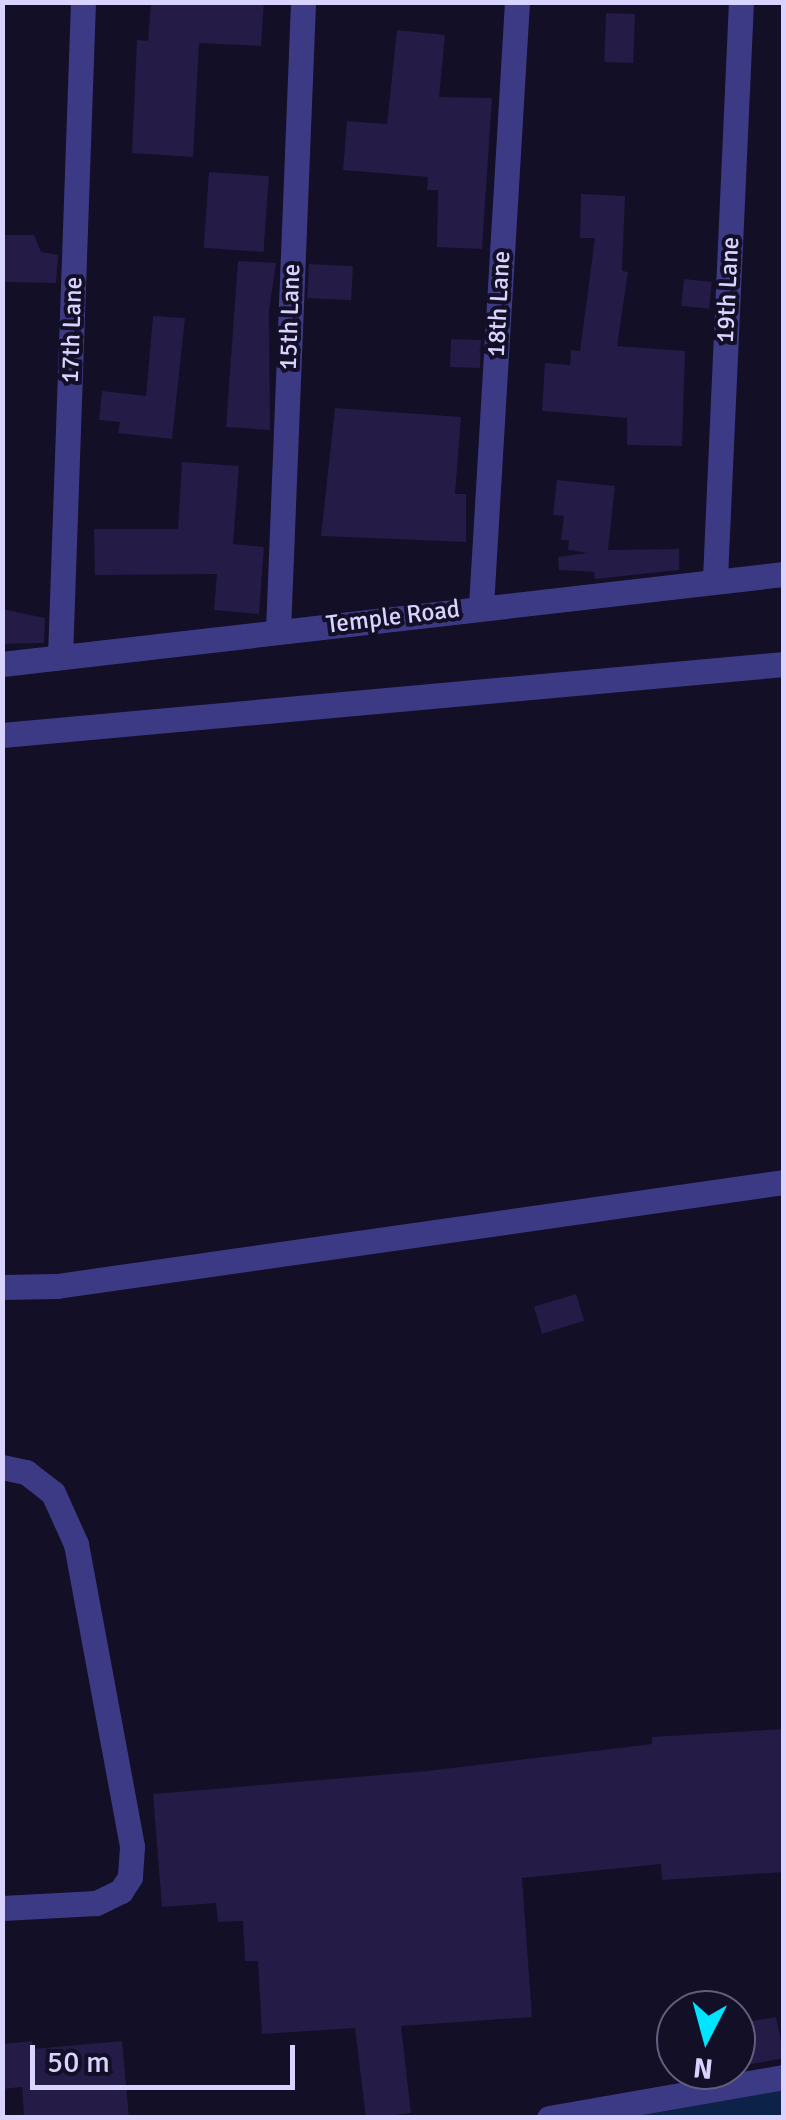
<!DOCTYPE html>
<style>
body{margin:0}
#map{position:relative;width:786px;height:2120px;overflow:hidden;background:#130f26;font-family:Signika,sans-serif}
div>[style]{position:absolute}
[style*='--x']{left:calc(var(--x)*1px);top:calc(var(--y)*1px);width:calc(var(--w)*1px);rotate:calc(var(--a)*1deg)}
.water>*{inset:0;background:#0c2248}
.building>*{inset:0;background:#241b47;transform-origin:0 0}
.minor>*{height:25px;margin:-12.5px;padding:0 12.5px;transform-origin:12.5px;border-radius:12.5px;background:#3d3a85}
span{translate:-50% -50%;white-space:nowrap;text-align:center;line-height:1.15;-webkit-text-stroke:8px #130f26;paint-order:stroke}
.street-label{font-size:25px;color:#d9d4ff}
.frame{position:absolute;inset:0;border:5px solid #d9d4ff;pointer-events:none}
.north{position:absolute;left:656px;top:1990px;width:100px;height:100px;box-sizing:border-box;background:#130f26;border:2px solid #625e7d;border-radius:50%;rotate:186deg;font-size:28px;font-weight:700;line-height:40px;text-align:center;color:#d9d4ff}
.north::after{content:'';display:block;margin:auto;width:35px;height:45px;background:#00e5ff;clip-path:polygon(50% 0,100% 100%,50% 72%,0 100%)}
.scale{position:absolute;left:30px;top:2045px;width:265px;height:45px;box-sizing:border-box;border:5px solid #d9d4ff;border-top:0;padding-left:12px;font-size:30px;line-height:35px;white-space:nowrap;color:#d9d4ff;-webkit-text-stroke:8px #130f26;paint-order:stroke}
</style>
<div id="map">
<div class="water">
<i style="clip-path:polygon(783px 2089px,783px 2117px,625px 2117px)"></i>
</div>
<div class="building">
<i style="clip-path:polygon(151px 2px,264px 2px,261px 46px,199px 43px,193px 157px,132px 153px,137px 40px,148px 41px)"></i>
<i style="left:606px;top:13px;width:29px;height:49px;rotate:2deg"></i>
<i style="clip-path:polygon(397px 30px,445px 35px,439px 97px,492px 98px,482px 249px,437px 247px,438px 190px,427px 190px,428px 177px,343px 170px,347px 121px,387px 124px)"></i>
<i style="left:209px;top:172px;width:60px;height:76px;rotate:4deg"></i>
<i style="clip-path:polygon(581px 194px,625px 196px,622px 271px,628px 272px,617px 346px,685px 351px,682px 446px,627px 445px,627px 418px,542px 411px,545px 363px,570px 365px,571px 350px,580px 351px,595px 238px,580px 238px)"></i>
<i style="clip-path:polygon(2px 235px,34px 235px,41px 252px,58px 255px,56px 283px,2px 282px)"></i>
<i style="clip-path:polygon(238px 261px,276px 263px,269px 311px,270px 430px,226px 427px)"></i>
<i style="left:309px;top:264px;width:44px;height:34px;rotate:3deg"></i>
<i style="left:684px;top:279px;width:28px;height:27px;rotate:6deg"></i>
<i style="clip-path:polygon(153px 316px,185px 318px,172px 439px,118px 433px,120px 422px,99px 420px,102px 391px,146px 396px)"></i>
<i style="left:451px;top:339px;width:30px;height:28px;rotate:2deg"></i>
<i style="clip-path:polygon(335px 408px,461px 417px,455px 494px,466px 494px,466px 542px,321px 536px)"></i>
<i style="clip-path:polygon(182px 462px,239px 466px,233px 544px,264px 547px,259px 614px,214px 610px,217px 574px,95px 575px,94px 529px,178px 529px)"></i>
<i style="clip-path:polygon(557px 480px,615px 486px,608px 550px,679px 549px,679px 570px,595px 579px,594px 572px,559px 570px,558px 557px,588px 553px,568px 550px,569px 540px,561px 540px,564px 516px,553px 515px)"></i>
<i style="clip-path:polygon(2px 609px,45px 618px,44px 643px,2px 644px)"></i>
<i style="left:576px;top:1294px;width:28px;height:44px;rotate:73deg"></i>
<i style="clip-path:polygon(784px 1729px,784px 1872px,662px 1880px,661px 1864px,522px 1878px,532px 2017px,401px 2026px,411px 2113px,366px 2118px,355px 2028px,262px 2034px,258px 1961px,245px 1961px,243px 1921px,218px 1922px,216px 1903px,162px 1907px,153px 1794px,428px 1771px,652px 1744px,652px 1737px)"></i>
<i style="clip-path:polygon(776px 2017px,784px 2058px,736px 2067px,736px 2024px)"></i>
<i style="clip-path:polygon(32px 2041px,33px 2049px,122px 2041px,129px 2118px,24px 2118px,22px 2087px,2px 2089px,2px 2044px)"></i>
</div>
<div class="minor">
<i style="--x:715;--y:578;--w:577;--a:-87.42"></i>
<i style="--x:481;--y:606;--w:605;--a:-86.59"></i>
<i style="--x:278;--y:631;--w:629;--a:-87.72"></i>
<i style="--x:60;--y:657;--w:655;--a:-87.99"></i>
<i style="--x:2;--y:664;--w:787;--a:-6.57"></i>
<i style="--x:2;--y:735;--w:785;--a:-5.19"></i>
<i style="--x:2;--y:1287;--w:55;--a:-1"></i>
<i style="--x:57;--y:1286;--w:734;--a:-8.14"></i>
<i style="--x:2;--y:1467;--w:25;--a:12"></i>
<i style="--x:26;--y:1472;--w:34;--a:38"></i>
<i style="--x:53;--y:1493;--w:56;--a:65.7"></i>
<i style="--x:76;--y:1544;--w:308;--a:79.5"></i>
<i style="--x:132;--y:1847;--w:30;--a:94"></i>
<i style="--x:130;--y:1877;--w:17;--a:123"></i>
<i style="--x:121;--y:1891;--w:28;--a:154"></i>
<i style="--x:96;--y:1903;--w:94;--a:177"></i>
<i style="--x:549;--y:2118;--w:239;--a:-9.9"></i>
</div>
<div class="street-label">
<span style="left:728px;top:290px;rotate:-87deg">19th Lane</span>
<span style="left:499px;top:304px;rotate:-87deg">18th Lane</span>
<span style="left:290px;top:317px;rotate:-88deg">15th Lane</span>
<span style="left:72px;top:330px;rotate:-88deg">17th Lane</span>
<span style="left:393px;top:617px;rotate:-7deg">Temple Road</span>
</div>
<div class="frame"></div>
<div class="north">N</div>
<div class="scale">50 m</div>
</div>
